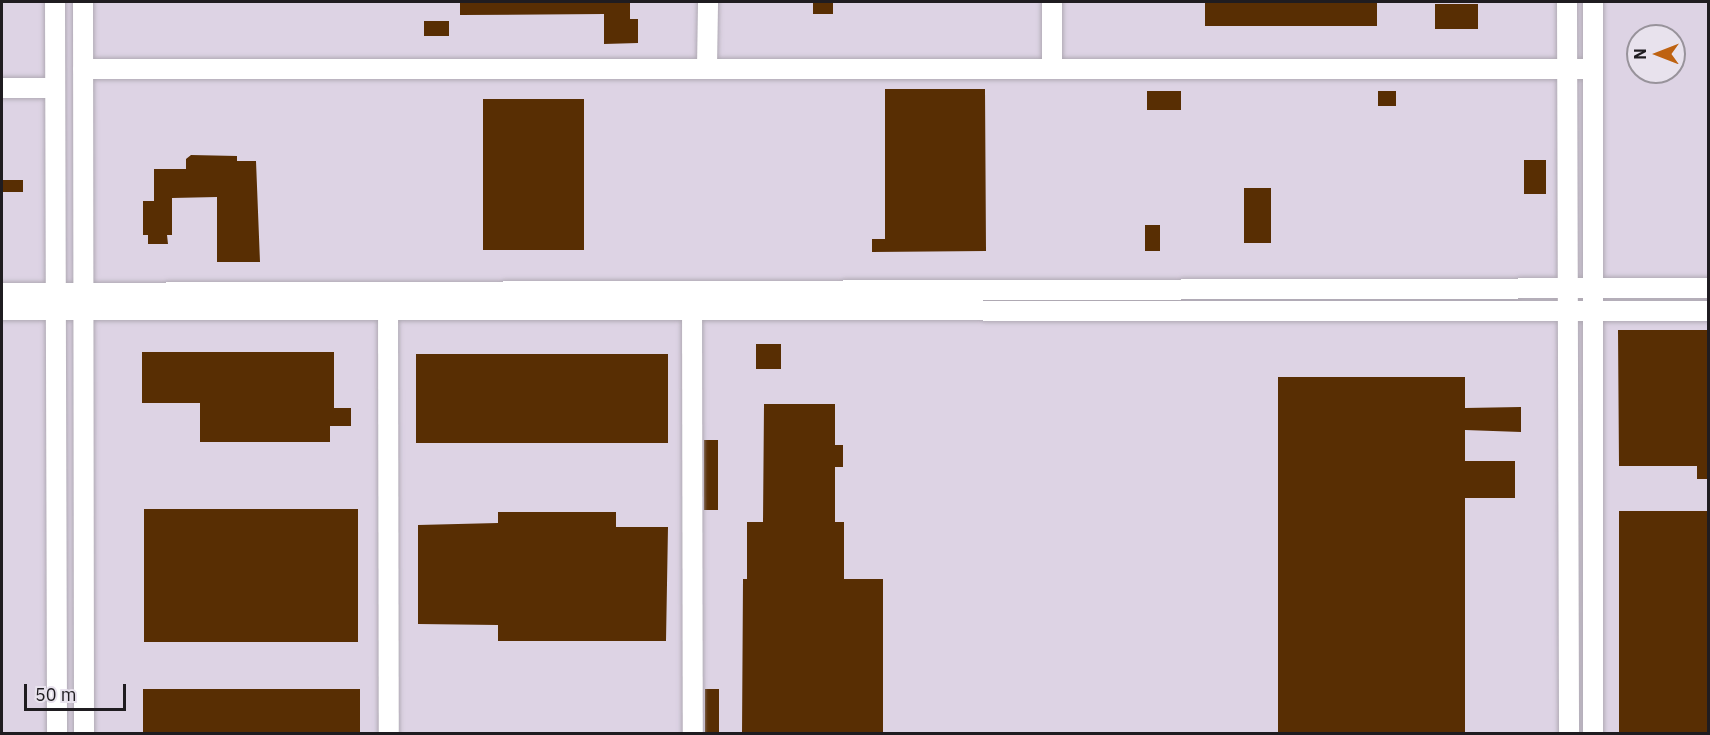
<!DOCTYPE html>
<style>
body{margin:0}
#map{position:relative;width:1710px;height:735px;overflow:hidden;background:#e8e2ed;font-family:"IBM Plex Sans",sans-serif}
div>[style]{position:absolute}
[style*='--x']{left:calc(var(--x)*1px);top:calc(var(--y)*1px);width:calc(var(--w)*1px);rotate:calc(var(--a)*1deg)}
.built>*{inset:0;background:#ddd3e4}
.building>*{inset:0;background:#582e03;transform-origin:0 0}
.roads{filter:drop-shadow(0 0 2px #afa9b3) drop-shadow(0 0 2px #afa9b3)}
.minor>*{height:20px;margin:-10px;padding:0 10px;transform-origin:10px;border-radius:10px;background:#fff}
span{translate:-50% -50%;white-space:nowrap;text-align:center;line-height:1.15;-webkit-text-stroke:6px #e8e2ed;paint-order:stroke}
.frame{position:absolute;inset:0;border:3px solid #1f1c20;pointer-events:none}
.north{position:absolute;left:1626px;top:24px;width:60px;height:60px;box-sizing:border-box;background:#e8e2ed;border:2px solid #98939b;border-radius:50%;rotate:270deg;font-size:16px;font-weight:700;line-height:24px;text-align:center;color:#1f1c20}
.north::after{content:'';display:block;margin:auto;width:21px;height:27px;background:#be6211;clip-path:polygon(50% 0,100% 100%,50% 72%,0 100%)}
.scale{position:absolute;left:24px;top:684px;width:102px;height:27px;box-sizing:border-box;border:3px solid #1f1c20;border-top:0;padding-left:8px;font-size:18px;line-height:21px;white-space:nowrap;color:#1f1c20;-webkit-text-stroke:4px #e8e2ed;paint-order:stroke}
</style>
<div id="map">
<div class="built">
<i style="clip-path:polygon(evenodd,2px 2px,1708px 2px,1708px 733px,2px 733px,2px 2px,1638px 36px,1674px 36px,1674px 72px,1638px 72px,1638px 36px)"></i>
</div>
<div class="building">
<i style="clip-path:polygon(460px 2px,630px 2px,630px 19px,638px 19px,638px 43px,604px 44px,604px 14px,460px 15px)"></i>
<i style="left:813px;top:2px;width:20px;height:12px"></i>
<i style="left:1205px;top:2px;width:172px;height:24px"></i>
<i style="left:1435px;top:4px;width:43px;height:25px"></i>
<i style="left:424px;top:21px;width:25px;height:15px"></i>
<i style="clip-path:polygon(885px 89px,985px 89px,986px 251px,872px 252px,872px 239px,885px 239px)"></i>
<i style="left:1147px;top:91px;width:34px;height:19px"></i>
<i style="left:1378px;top:91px;width:18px;height:15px"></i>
<i style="left:483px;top:99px;width:101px;height:151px"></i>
<i style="clip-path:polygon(191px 155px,237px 156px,237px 161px,256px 161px,260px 262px,217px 262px,217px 197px,172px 198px,172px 235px,167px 235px,168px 244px,148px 244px,148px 235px,143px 235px,143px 201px,154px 201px,154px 169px,186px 169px,186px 159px)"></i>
<i style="left:1524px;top:160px;width:22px;height:34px"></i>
<i style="left:2px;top:180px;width:21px;height:12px"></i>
<i style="left:1244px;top:188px;width:27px;height:55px"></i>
<i style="left:1145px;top:225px;width:15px;height:26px"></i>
<i style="clip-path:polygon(1618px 330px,1708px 330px,1708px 479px,1697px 479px,1697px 466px,1619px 466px)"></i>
<i style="left:756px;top:344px;width:25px;height:25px"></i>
<i style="clip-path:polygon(142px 352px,334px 352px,334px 408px,351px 408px,351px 426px,330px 426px,330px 442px,200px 442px,200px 403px,142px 403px)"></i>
<i style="left:416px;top:354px;width:252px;height:89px"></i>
<i style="clip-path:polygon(1278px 377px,1465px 377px,1465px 408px,1521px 407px,1521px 432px,1465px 430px,1465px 461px,1515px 461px,1515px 498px,1465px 498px,1465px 734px,1278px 734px)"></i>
<i style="clip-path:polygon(764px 404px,835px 404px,835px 445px,843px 445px,843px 467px,835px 467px,835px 522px,844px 522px,844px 579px,883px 579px,883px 734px,742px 734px,743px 579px,747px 579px,747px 522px,763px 522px)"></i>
<i style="left:704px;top:440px;width:14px;height:70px"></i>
<i style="left:144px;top:509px;width:214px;height:133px"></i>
<i style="left:1708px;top:511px;width:223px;height:89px;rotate:90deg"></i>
<i style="clip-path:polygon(498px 512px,616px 512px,616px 527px,668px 527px,666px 641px,498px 641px,498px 625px,418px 624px,418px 525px,498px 523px)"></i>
<i style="left:143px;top:689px;width:217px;height:45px"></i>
<i style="left:705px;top:689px;width:14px;height:45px"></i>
</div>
<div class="roads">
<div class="minor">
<i style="--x:55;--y:2;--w:732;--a:89.84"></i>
<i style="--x:83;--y:2;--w:732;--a:89.92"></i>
<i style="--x:1052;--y:2;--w:66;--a:90"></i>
<i style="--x:1567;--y:2;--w:732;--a:89.84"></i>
<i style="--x:1593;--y:2;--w:732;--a:90"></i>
<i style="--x:707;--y:68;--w:66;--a:-89.1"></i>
<i style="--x:83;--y:69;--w:1509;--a:0"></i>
<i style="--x:2;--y:88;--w:53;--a:0"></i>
<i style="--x:2;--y:293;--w:1706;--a:-0.17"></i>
<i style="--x:388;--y:298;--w:436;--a:89.9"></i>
<i style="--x:692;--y:298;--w:436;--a:89.9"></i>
<i style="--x:2;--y:310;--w:1706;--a:0.03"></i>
</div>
</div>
<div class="frame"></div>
<div class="north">N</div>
<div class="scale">50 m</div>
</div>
